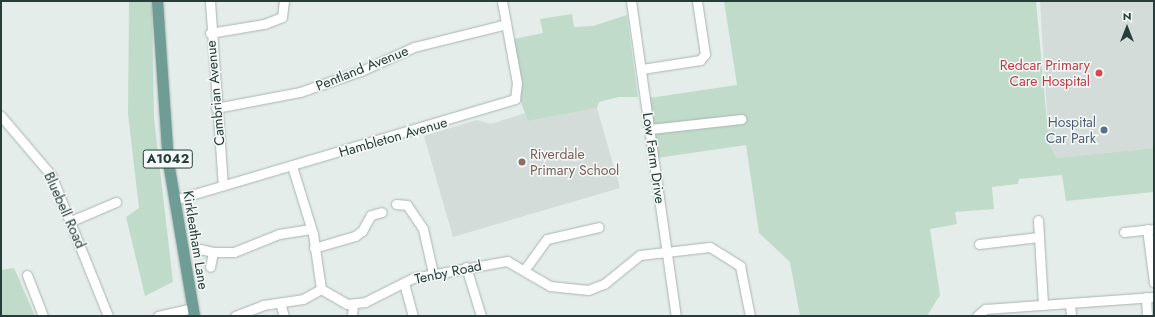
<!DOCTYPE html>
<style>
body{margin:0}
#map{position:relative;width:1155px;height:317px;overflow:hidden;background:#e5edea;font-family:Jost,sans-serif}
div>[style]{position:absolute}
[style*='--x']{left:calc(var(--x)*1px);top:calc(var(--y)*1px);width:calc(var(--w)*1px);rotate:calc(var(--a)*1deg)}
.built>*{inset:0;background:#d3dcd9}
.green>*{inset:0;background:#c1dbca}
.roads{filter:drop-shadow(0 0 1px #a8b5b1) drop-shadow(0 0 1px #a8b5b1)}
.minor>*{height:9px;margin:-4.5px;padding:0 4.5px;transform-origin:4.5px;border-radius:4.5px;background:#fff}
.major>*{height:11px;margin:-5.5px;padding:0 5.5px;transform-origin:5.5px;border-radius:5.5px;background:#6f9d96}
.dots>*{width:11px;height:11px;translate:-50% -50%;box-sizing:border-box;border:2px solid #f5f9f8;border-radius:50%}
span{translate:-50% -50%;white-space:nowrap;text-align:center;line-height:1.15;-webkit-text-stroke:3px #f5f9f8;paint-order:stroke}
.shield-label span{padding:1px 3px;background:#f5f9f8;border:1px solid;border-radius:3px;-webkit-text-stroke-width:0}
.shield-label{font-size:13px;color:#263d39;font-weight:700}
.health-label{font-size:14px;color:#be3a42}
.right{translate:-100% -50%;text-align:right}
.street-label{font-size:14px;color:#263d39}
.service-label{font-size:14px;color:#4e5e75}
.education-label{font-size:14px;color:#785e54}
.left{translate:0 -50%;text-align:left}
.frame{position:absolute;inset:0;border:2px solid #263d39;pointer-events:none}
.north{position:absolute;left:1107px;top:8px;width:40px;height:40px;-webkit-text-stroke:3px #f5f9f8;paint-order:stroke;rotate:0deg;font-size:11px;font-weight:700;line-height:16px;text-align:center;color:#263d39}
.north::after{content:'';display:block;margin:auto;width:14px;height:18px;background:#263d39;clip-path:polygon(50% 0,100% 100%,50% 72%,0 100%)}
</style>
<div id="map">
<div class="built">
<i style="clip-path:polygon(1040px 1px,1154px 1px,1154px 148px,1057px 158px,1049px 144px)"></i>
<i style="clip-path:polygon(597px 108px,620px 188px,453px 237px,424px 136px,477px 120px,491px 124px,525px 113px,528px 121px)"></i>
</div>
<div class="green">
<i style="clip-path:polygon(129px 1px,152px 1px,154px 118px,173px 282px,145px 296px,126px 217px,139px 208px,128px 114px)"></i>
<i style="clip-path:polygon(724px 1px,1036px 1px,1049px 144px,1057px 158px,1154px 148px,1154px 192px,1066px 201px,1062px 175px,1019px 179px,1018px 184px,992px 187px,994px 209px,955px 212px,957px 224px,930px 229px,940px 295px,927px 316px,800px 316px,790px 262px,759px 233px,746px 145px,657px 158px,649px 98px,737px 85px)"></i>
<i style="clip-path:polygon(572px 14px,574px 27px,593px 26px,627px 15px,638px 97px,619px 97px,599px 102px,597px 108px,528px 121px,519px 97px,521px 85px,514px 39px,543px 33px,540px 19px)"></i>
<i style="clip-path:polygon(14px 268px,35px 316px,1px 316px,1px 270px)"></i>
</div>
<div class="roads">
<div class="minor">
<i style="--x:210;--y:1;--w:184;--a:86"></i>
<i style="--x:631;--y:1;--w:318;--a:81.9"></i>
<i style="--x:210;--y:33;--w:55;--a:-9.5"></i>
<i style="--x:264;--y:24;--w:19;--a:-21"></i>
<i style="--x:282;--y:17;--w:16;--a:-83"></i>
<i style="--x:642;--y:69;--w:59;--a:-8.8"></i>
<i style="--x:700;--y:60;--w:8;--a:-50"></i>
<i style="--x:705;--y:54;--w:54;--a:-98.6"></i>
<i style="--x:216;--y:108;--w:86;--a:-10.8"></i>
<i style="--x:300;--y:92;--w:65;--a:-19"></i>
<i style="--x:361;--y:71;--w:58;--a:-24.4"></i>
<i style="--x:414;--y:47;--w:95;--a:-14"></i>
<i style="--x:1;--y:116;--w:77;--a:49.7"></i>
<i style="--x:51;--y:175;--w:152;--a:68"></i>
<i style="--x:650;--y:129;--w:92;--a:-6.3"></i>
<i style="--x:292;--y:166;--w:71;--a:72.8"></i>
<i style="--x:313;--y:234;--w:56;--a:81.7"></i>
<i style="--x:321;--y:289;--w:30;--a:30"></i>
<i style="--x:347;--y:304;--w:18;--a:-6"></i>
<i style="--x:365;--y:302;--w:54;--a:-26.6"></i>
<i style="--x:413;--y:278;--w:96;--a:-10.3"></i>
<i style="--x:507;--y:261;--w:50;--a:30.2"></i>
<i style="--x:550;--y:286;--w:38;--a:6"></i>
<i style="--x:588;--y:290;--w:17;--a:-21"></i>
<i style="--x:604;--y:284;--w:46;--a:-38.9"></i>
<i style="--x:640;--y:255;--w:70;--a:-6.5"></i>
<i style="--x:710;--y:247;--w:36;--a:32"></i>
<i style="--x:740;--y:266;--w:51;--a:78.7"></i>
<i style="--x:174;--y:200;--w:356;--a:-16.5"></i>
<i style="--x:515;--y:99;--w:16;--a:-83"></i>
<i style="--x:517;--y:83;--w:83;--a:-100.4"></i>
<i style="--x:396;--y:204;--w:11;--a:5"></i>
<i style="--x:407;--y:205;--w:29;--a:56"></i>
<i style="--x:423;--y:229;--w:45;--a:77.2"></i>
<i style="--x:1038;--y:220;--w:84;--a:86.6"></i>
<i style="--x:71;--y:221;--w:49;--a:-22.9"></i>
<i style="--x:1147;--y:229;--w:54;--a:82.6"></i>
<i style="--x:1124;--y:232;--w:30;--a:-6"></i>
<i style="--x:979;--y:244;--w:60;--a:-6.7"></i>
<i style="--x:314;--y:248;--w:43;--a:-16.3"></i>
<i style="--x:355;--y:236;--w:9;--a:-36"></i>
<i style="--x:362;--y:231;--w:18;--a:-61"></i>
<i style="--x:371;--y:215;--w:11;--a:-15"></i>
<i style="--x:200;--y:249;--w:13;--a:13"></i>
<i style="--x:213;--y:252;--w:15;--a:101"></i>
<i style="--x:213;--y:252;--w:21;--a:0"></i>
<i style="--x:234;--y:252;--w:48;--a:-21.8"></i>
<i style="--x:279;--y:234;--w:32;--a:-9"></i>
<i style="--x:466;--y:267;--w:51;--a:73"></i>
<i style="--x:525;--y:269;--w:37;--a:-54"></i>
<i style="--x:547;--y:239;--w:53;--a:-13"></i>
<i style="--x:27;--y:275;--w:44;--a:68.7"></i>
<i style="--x:404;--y:283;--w:34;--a:75"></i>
<i style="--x:1146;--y:297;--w:19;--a:87"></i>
<i style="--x:280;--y:303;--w:14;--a:73"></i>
<i style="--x:1070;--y:304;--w:12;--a:85"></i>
<i style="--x:158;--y:316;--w:35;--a:-13"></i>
<i style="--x:235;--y:316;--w:30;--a:-21"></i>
<i style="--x:263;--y:305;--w:40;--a:-8.5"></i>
<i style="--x:303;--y:299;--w:21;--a:-29"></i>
<i style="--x:352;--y:316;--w:12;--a:-85"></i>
<i style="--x:977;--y:316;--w:11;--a:-41"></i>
<i style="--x:985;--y:309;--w:169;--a:-4.1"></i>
</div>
<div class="major">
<i style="--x:157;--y:1;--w:161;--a:86.1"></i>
<i style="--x:168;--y:162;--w:156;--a:80.4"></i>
</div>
</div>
<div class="dots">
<i style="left:1099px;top:73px;background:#e0444e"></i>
<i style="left:1104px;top:130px;background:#5c6f8a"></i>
<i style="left:522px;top:162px;background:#8d6e63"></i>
</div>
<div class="shield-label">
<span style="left:168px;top:159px">A1042</span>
</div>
<div class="health-label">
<span class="right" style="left:1090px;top:73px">Redcar Primary<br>Care Hospital</span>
</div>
<div class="street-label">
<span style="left:362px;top:68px;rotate:-22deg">Pentland Avenue</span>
<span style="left:215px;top:93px;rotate:-95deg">Cambrian Avenue</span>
<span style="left:393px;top:137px;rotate:-16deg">Hambleton Avenue</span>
<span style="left:654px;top:158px;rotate:82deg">Low Farm Drive</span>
<span style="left:65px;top:210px;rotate:66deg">Bluebell Road</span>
<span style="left:196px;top:240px;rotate:81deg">Kirkleatham Lane</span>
<span style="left:448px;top:272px;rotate:-12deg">Tenby Road</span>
</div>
<div class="service-label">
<span class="right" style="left:1096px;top:130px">Hospital<br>Car Park</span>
</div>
<div class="education-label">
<span class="left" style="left:530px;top:162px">Riverdale<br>Primary School</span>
</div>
<div class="frame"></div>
<div class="north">N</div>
</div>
